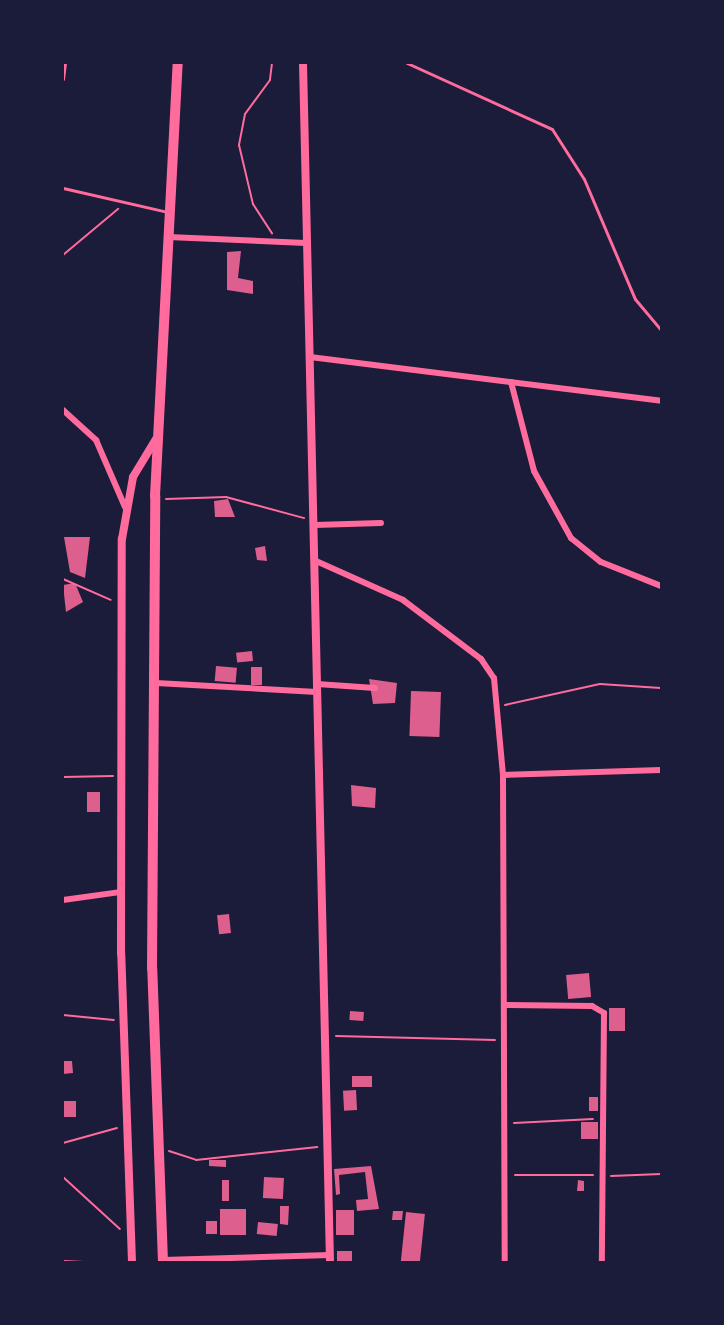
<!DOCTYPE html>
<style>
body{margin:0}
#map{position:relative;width:724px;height:1325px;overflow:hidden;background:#1b1b3a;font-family:"Roboto Condensed",sans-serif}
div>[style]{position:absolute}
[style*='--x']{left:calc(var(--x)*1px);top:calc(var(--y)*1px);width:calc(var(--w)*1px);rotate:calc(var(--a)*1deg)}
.building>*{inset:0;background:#dd5f8e;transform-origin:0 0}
.path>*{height:2px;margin:-1px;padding:0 1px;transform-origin:1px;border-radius:1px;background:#ff6b9d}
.service>*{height:3px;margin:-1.5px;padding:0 1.5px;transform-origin:1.5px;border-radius:1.5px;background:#ff6b9d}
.minor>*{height:6px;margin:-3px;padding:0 3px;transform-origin:3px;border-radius:3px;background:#ff6b9d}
.tertiary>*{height:8px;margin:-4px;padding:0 4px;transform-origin:4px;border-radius:4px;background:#ff6b9d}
.trunk>*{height:10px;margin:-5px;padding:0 5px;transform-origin:5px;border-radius:5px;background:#ff6b9d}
span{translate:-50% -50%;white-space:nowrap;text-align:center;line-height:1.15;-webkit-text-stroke:6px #1b1b3a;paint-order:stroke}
.frame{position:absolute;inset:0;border:64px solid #1b1b3a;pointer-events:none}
</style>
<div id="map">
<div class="building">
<i style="clip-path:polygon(241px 251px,238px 278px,253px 281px,253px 294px,227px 290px,227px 252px)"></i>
<i style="clip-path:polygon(228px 499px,235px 517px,215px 517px,214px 501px)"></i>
<i style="clip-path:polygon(64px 537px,90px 537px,85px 578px,70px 572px)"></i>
<i style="clip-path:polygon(265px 546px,267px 561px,257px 560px,255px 548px)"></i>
<i style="clip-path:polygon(75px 583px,83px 602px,66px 612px,63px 585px)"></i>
<i style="left:252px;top:651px;width:10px;height:16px;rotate:84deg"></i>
<i style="left:216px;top:666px;width:21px;height:15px;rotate:5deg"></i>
<i style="left:251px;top:667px;width:11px;height:18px"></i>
<i style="clip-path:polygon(369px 679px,397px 683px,395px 703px,373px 704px)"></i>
<i style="left:411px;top:691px;width:30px;height:45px;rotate:2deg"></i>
<i style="clip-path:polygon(351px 785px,376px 788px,375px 808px,352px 806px)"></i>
<i style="left:87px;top:792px;width:13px;height:20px"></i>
<i style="left:229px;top:914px;width:19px;height:12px;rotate:84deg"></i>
<i style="left:589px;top:973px;width:24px;height:23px;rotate:85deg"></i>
<i style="left:609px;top:1008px;width:16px;height:23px"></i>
<i style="left:350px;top:1011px;width:14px;height:9px;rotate:4deg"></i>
<i style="clip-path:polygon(63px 1061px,72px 1061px,73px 1073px,63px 1074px)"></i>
<i style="left:372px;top:1076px;width:11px;height:20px;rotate:90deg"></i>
<i style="left:356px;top:1090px;width:20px;height:13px;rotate:87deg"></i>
<i style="left:589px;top:1097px;width:9px;height:14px"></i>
<i style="left:63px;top:1101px;width:13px;height:16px"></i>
<i style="left:581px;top:1122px;width:17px;height:17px"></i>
<i style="clip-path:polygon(209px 1160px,226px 1160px,226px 1167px,209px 1166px)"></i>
<i style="clip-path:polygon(371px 1166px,379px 1209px,357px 1211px,356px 1200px,368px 1199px,365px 1172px,339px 1175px,340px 1194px,336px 1195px,334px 1169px)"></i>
<i style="left:264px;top:1177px;width:20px;height:21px;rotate:3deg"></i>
<i style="left:222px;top:1180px;width:7px;height:21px"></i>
<i style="clip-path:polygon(578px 1180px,584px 1181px,584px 1191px,577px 1191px)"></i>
<i style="clip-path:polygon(280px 1206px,289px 1206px,288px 1225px,280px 1224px)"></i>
<i style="left:220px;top:1209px;width:26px;height:26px"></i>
<i style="left:336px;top:1210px;width:18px;height:25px"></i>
<i style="clip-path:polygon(393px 1211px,403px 1211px,402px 1220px,392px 1220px)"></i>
<i style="left:406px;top:1212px;width:19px;height:50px;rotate:6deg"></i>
<i style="left:206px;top:1221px;width:11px;height:13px"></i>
<i style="left:258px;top:1222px;width:20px;height:12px;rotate:6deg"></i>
<i style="left:337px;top:1251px;width:15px;height:11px"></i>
</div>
<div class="path">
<i style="--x:272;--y:63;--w:17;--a:97"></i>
<i style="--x:270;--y:80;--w:42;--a:126.3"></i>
<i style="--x:245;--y:114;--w:32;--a:101"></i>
<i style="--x:239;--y:145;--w:61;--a:76.7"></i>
<i style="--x:253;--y:204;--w:35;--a:57"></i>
<i style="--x:63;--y:255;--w:72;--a:-39.9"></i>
<i style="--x:166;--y:499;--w:60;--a:-1.9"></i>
<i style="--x:226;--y:497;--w:81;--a:15.1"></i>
<i style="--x:63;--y:579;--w:52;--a:23.6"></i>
<i style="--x:505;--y:705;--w:97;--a:-12.5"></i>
<i style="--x:600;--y:684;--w:61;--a:3.8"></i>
<i style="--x:63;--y:777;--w:50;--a:-1.1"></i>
<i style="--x:63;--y:1015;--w:51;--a:5.6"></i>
<i style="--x:336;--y:1036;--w:159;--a:1.4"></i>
<i style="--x:514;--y:1123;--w:79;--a:-2.9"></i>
<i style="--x:63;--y:1143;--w:56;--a:-15.5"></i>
<i style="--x:169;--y:1151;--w:28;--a:18"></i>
<i style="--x:196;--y:1160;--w:122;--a:-6.1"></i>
<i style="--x:515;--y:1175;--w:78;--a:0"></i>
<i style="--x:611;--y:1176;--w:50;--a:-2.3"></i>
<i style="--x:63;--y:1177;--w:77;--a:42.4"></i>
<i style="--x:63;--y:1261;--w:21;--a:3"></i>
</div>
<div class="service">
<i style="--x:407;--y:63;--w:159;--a:24.5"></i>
<i style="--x:552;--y:129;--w:59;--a:57.4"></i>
<i style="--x:584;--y:179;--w:130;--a:67"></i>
<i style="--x:635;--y:299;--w:40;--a:50"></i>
<i style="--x:63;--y:79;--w:16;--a:-83"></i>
<i style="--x:63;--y:188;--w:108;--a:12.9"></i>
</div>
<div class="minor">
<i style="--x:168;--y:237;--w:138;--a:2.5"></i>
<i style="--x:310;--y:357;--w:354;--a:7.1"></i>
<i style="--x:511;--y:382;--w:92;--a:75.5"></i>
<i style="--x:534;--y:471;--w:77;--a:61.1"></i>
<i style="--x:571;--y:538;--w:38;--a:39"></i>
<i style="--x:601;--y:562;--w:65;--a:21.8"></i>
<i style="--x:63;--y:410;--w:45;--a:42.3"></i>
<i style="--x:96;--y:440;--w:73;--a:66.6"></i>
<i style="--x:315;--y:525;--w:66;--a:-1.7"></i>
<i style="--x:316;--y:561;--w:95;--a:24.1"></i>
<i style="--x:403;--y:600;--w:98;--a:37.1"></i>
<i style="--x:481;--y:659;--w:23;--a:56"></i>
<i style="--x:494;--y:678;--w:97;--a:84.7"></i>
<i style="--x:503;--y:775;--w:487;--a:89.8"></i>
<i style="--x:156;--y:683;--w:161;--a:3.2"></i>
<i style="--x:317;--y:684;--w:58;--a:3.9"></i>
<i style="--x:503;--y:775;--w:158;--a:-1.8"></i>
<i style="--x:63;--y:900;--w:59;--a:-7.9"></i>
<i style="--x:504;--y:1005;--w:88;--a:0.7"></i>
<i style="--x:592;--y:1006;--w:14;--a:30"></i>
<i style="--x:604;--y:1013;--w:249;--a:90.5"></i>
<i style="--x:163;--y:1260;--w:167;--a:-1.7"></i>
</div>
<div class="tertiary">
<i style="--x:303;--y:63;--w:1199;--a:88.71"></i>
<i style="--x:132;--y:1262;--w:309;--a:-92"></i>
<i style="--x:121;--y:953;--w:414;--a:-89.9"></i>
<i style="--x:122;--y:539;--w:63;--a:-79.9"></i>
<i style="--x:133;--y:477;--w:44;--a:-58.8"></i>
</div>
<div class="trunk">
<i style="--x:163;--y:1262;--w:294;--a:-92.1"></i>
<i style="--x:152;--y:968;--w:472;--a:-89.6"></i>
<i style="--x:155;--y:496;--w:434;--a:-87"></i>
</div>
<div class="frame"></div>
</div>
